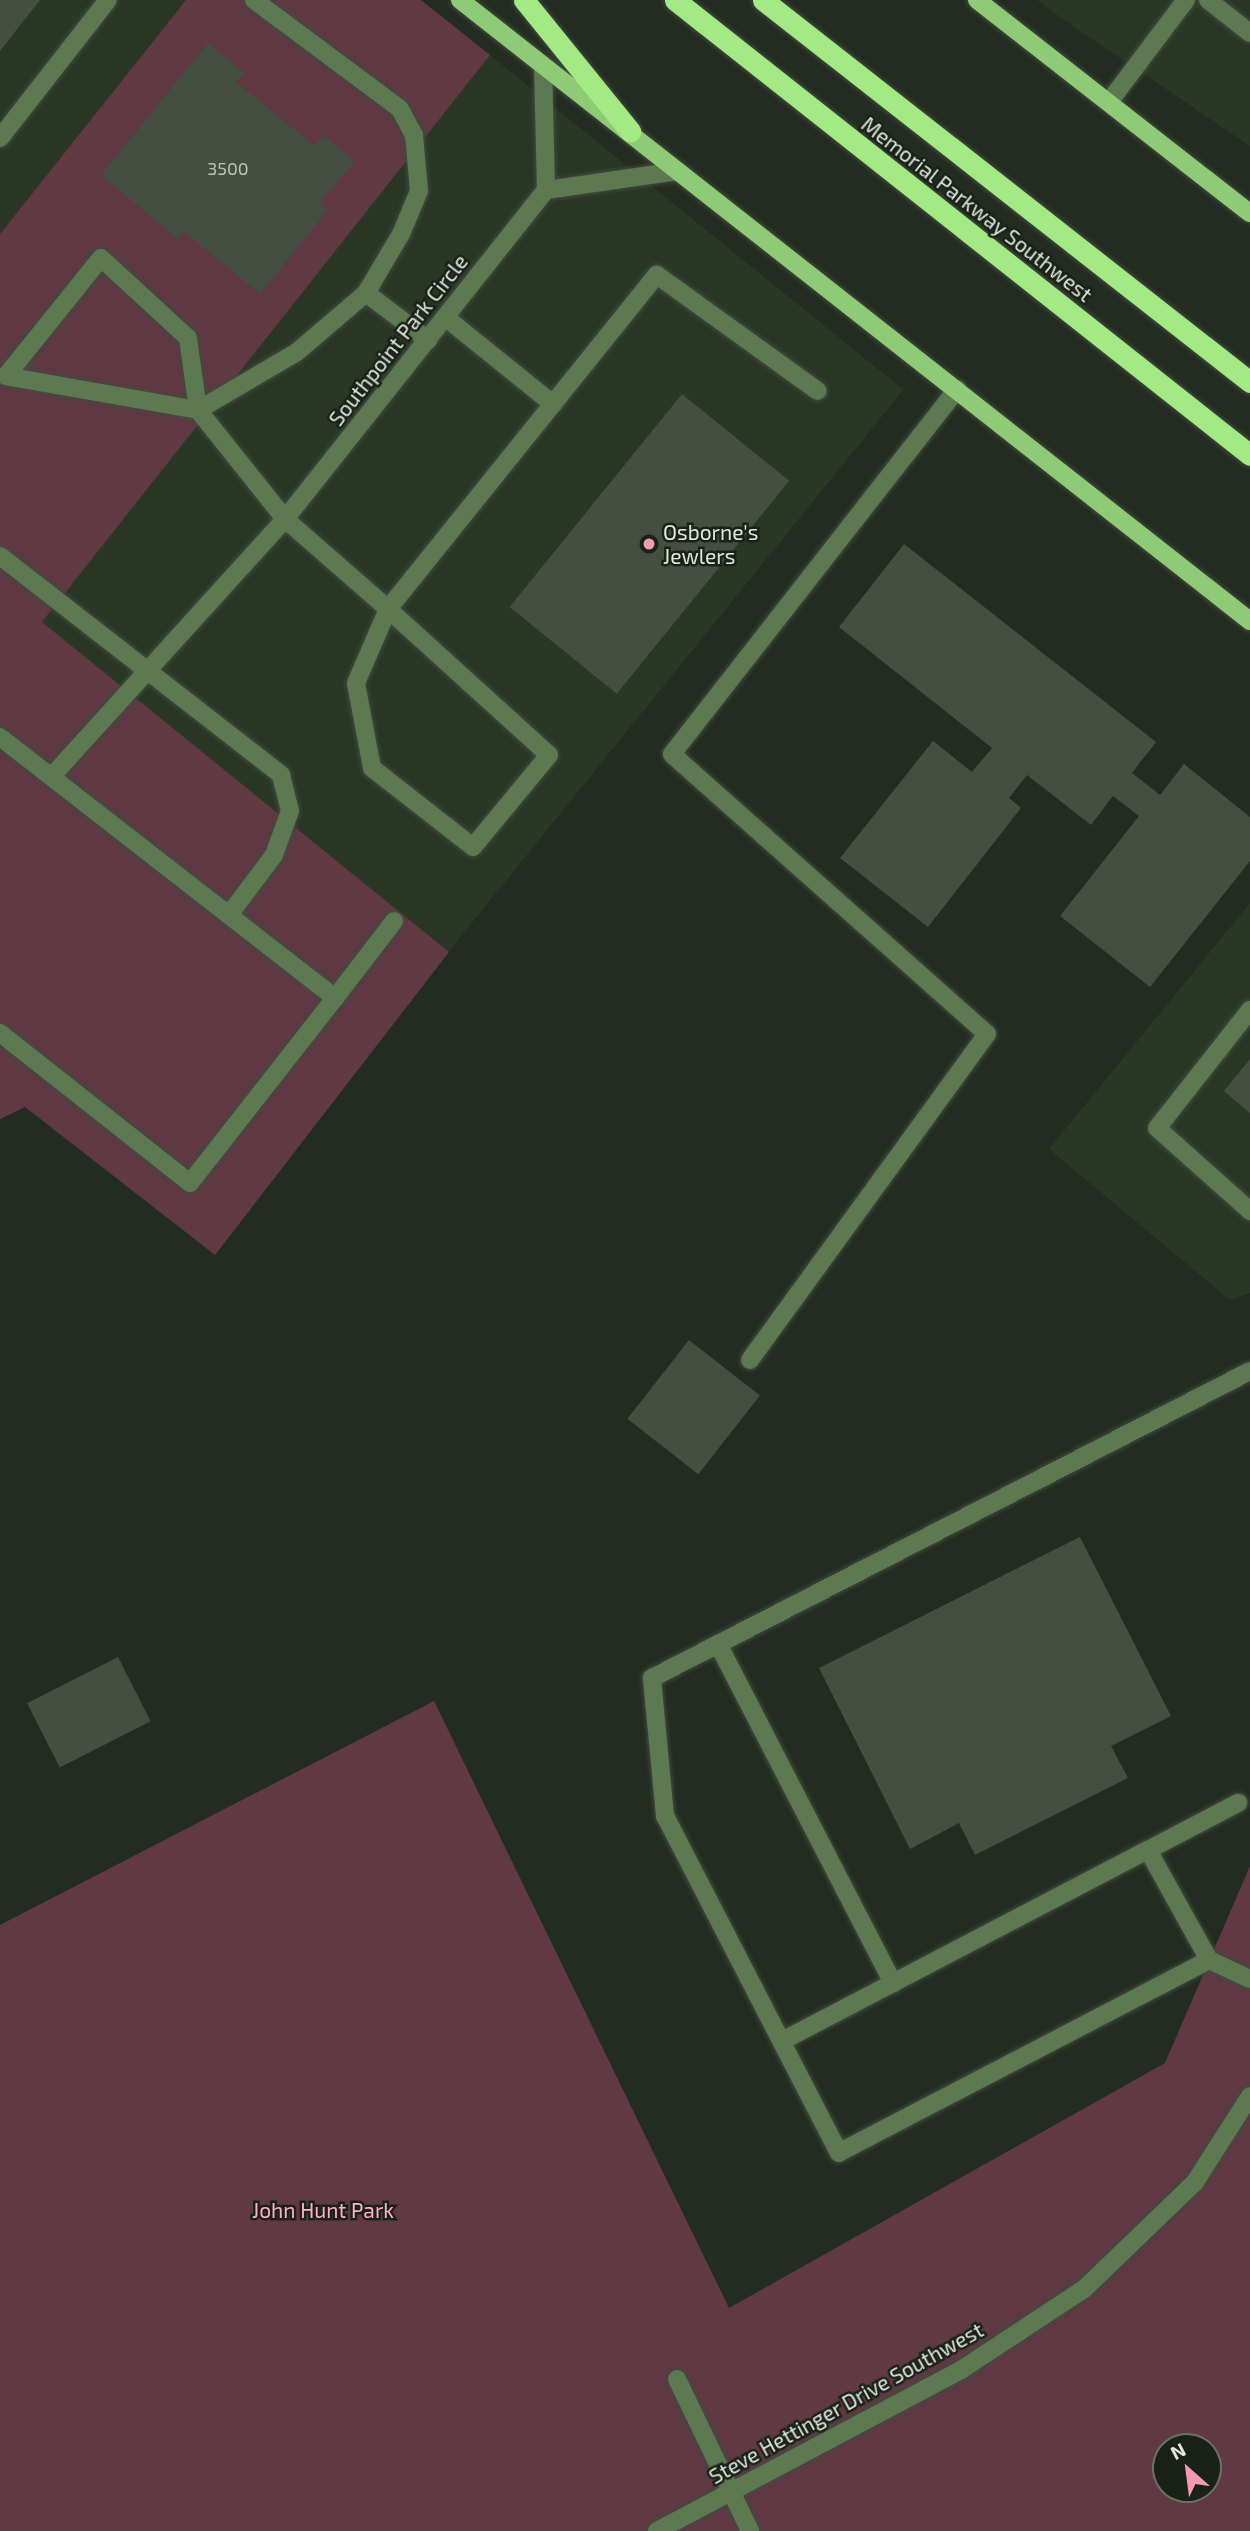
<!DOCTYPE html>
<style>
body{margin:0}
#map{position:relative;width:1250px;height:2531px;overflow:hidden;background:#232c20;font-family:"Exo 2",sans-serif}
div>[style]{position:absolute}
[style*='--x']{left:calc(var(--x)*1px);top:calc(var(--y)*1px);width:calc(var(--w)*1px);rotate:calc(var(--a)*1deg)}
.built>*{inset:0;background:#2a3725;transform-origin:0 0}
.green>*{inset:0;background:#603945}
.building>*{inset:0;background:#444e41;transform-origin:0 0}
.roads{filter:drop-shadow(0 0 2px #424a3f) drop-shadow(0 0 2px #424a3f)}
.minor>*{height:18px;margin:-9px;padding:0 9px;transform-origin:9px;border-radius:9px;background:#5d7952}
.major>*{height:18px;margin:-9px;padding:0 9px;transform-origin:9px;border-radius:9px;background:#8fca76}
.highway>*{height:21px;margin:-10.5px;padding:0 10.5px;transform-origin:10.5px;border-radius:10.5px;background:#a3ea84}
.dots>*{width:19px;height:19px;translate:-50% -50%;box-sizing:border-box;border:4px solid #1a2217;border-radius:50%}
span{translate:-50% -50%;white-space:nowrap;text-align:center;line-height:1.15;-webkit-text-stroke:5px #1a2217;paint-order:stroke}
.number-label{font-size:18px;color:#bac1b8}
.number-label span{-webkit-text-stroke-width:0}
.street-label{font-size:21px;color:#e2e7df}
.poi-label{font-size:21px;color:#e2e7df}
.left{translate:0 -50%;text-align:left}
.park-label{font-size:21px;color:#ffafc6}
.north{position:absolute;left:1152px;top:2433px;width:70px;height:70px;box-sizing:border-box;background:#1a2217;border:2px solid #6a7167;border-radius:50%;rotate:332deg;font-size:19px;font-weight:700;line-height:28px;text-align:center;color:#e2e7df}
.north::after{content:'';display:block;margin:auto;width:24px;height:32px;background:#f09ab4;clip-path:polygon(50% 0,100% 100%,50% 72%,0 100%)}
</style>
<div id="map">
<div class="built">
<i style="clip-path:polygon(0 0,186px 0,0 234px)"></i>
<i style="clip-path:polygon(1037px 0,1250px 0,1250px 146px,1064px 20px)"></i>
<i style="left:490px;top:55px;width:532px;height:723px;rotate:39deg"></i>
<i style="clip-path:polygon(1250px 903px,1250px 1293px,1230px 1300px,1049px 1149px)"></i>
</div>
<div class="green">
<i style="clip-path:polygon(186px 0,421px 0,490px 55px,42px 622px,449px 952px,215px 1255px,25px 1107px,0 1119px,0 234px)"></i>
<i style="clip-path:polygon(evenodd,434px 1701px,729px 2308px,1165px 2063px,1250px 1866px,1250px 2531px,0 2531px,0 1925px,434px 1701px,1166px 2447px,1208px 2447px,1208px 2489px,1166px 2489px,1166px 2447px)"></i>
</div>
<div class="building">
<i style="clip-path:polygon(0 0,40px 0,0 51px)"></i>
<i style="clip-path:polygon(208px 43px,244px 73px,236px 82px,315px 146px,323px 135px,355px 161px,320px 203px,328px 210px,260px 294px,184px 232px,178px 239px,101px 175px)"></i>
<i style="left:682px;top:394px;width:138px;height:274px;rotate:39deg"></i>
<i style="clip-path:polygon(904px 544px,1156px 742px,1132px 773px,1160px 795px,1184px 764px,1250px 817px,1250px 861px,1150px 987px,1060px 916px,1139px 816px,1113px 796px,1091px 825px,1027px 775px,1009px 798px,1021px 808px,928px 927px,840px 858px,933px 741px,972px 772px,992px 748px,839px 627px)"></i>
<i style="clip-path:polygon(1250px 1059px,1250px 1113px,1224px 1091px)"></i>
<i style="left:689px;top:1340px;width:90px;height:100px;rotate:38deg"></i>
<i style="clip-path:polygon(1080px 1537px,1171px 1716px,1111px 1746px,1128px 1778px,975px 1855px,959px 1823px,910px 1849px,819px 1668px)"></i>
<i style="left:118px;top:1657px;width:72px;height:102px;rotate:63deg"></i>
</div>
<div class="roads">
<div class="minor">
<i style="--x:254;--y:0;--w:182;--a:36.7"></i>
<i style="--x:400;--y:109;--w:30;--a:62"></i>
<i style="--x:414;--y:135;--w:56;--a:84.9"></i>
<i style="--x:419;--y:191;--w:47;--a:112.7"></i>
<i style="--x:401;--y:234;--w:69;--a:120.7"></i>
<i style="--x:366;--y:293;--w:91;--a:139.5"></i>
<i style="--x:297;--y:352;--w:115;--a:149.6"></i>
<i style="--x:198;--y:410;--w:195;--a:-170"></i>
<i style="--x:6;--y:376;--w:151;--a:-51.2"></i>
<i style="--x:101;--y:258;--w:118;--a:42.6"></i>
<i style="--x:188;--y:338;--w:73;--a:82.1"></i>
<i style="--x:198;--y:410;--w:139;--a:51.4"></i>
<i style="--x:285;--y:519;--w:137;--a:41.1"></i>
<i style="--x:388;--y:609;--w:429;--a:-51.2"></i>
<i style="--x:657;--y:275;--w:198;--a:35.8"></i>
<i style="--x:1208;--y:0;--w:53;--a:38.2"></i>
<i style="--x:543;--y:66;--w:124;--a:88.6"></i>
<i style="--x:546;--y:190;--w:133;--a:-8.2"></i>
<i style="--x:1109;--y:102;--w:128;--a:-53"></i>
<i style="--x:0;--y:138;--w:175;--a:-52"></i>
<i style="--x:366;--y:293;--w:78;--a:37.2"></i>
<i style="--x:445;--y:317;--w:139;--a:38.9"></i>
<i style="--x:0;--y:556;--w:356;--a:37.9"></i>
<i style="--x:281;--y:775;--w:37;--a:76"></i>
<i style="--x:290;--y:811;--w:47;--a:110"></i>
<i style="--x:274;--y:855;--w:75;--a:126.9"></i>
<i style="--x:388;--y:609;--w:217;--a:42.2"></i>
<i style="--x:549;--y:755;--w:119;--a:129.6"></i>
<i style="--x:473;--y:847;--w:128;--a:-142"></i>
<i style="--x:372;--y:768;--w:86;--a:-100.7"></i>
<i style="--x:356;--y:683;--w:81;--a:-66.6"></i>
<i style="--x:0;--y:737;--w:425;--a:37.9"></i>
<i style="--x:335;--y:998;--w:235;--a:128.1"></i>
<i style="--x:190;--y:1183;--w:242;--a:-141.7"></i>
<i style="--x:52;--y:776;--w:347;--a:-47.8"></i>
<i style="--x:285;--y:519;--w:420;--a:-51.6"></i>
<i style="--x:335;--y:998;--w:97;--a:-52.5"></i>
<i style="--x:1250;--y:1010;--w:150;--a:128.2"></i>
<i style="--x:1157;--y:1128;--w:125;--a:41.7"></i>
<i style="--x:750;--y:1360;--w:403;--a:-54"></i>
<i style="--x:987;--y:1034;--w:421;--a:-138.4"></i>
<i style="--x:672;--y:754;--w:463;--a:-52"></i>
<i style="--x:718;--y:1644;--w:382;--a:62.7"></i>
<i style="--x:1148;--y:1850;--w:102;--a:-27.6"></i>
<i style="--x:1209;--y:1960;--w:45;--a:24.9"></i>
<i style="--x:782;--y:2041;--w:413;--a:-27.6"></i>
<i style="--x:1148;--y:1850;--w:126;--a:61"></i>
<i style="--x:1209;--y:1960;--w:417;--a:152.5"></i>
<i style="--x:839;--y:2153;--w:379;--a:-117.3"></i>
<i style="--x:665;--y:1816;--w:139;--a:-95.4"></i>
<i style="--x:652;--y:1678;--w:672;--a:-27.17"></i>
<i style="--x:677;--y:2379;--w:169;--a:64.3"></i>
<i style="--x:657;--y:2531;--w:344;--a:-27.9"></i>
<i style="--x:961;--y:2370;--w:147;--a:-33.4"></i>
<i style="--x:1084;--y:2289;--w:154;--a:-43.9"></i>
<i style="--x:1195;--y:2182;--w:102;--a:-57.4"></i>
</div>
<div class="major">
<i style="--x:460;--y:0;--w:1005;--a:38.17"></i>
<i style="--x:977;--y:0;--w:346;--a:38"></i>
</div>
<div class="highway">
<i style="--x:524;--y:0;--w:169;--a:51"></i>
<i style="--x:675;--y:0;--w:733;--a:38.35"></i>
<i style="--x:763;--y:0;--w:619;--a:38.11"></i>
</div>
</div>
<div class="dots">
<i style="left:649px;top:544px;background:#f09ab4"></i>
</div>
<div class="number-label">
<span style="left:228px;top:168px">3500</span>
</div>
<div class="street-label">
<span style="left:977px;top:209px;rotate:38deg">Memorial Parkway Southwest</span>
<span style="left:398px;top:340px;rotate:-52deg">Southpoint Park Circle</span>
<span style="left:846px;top:2403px;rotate:-29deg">Steve Hettinger Drive Southwest</span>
</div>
<div class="poi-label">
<span class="left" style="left:663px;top:544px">Osborne's<br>Jewlers</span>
</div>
<div class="park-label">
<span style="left:323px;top:2210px">John Hunt Park</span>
</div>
<div class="north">N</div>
</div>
